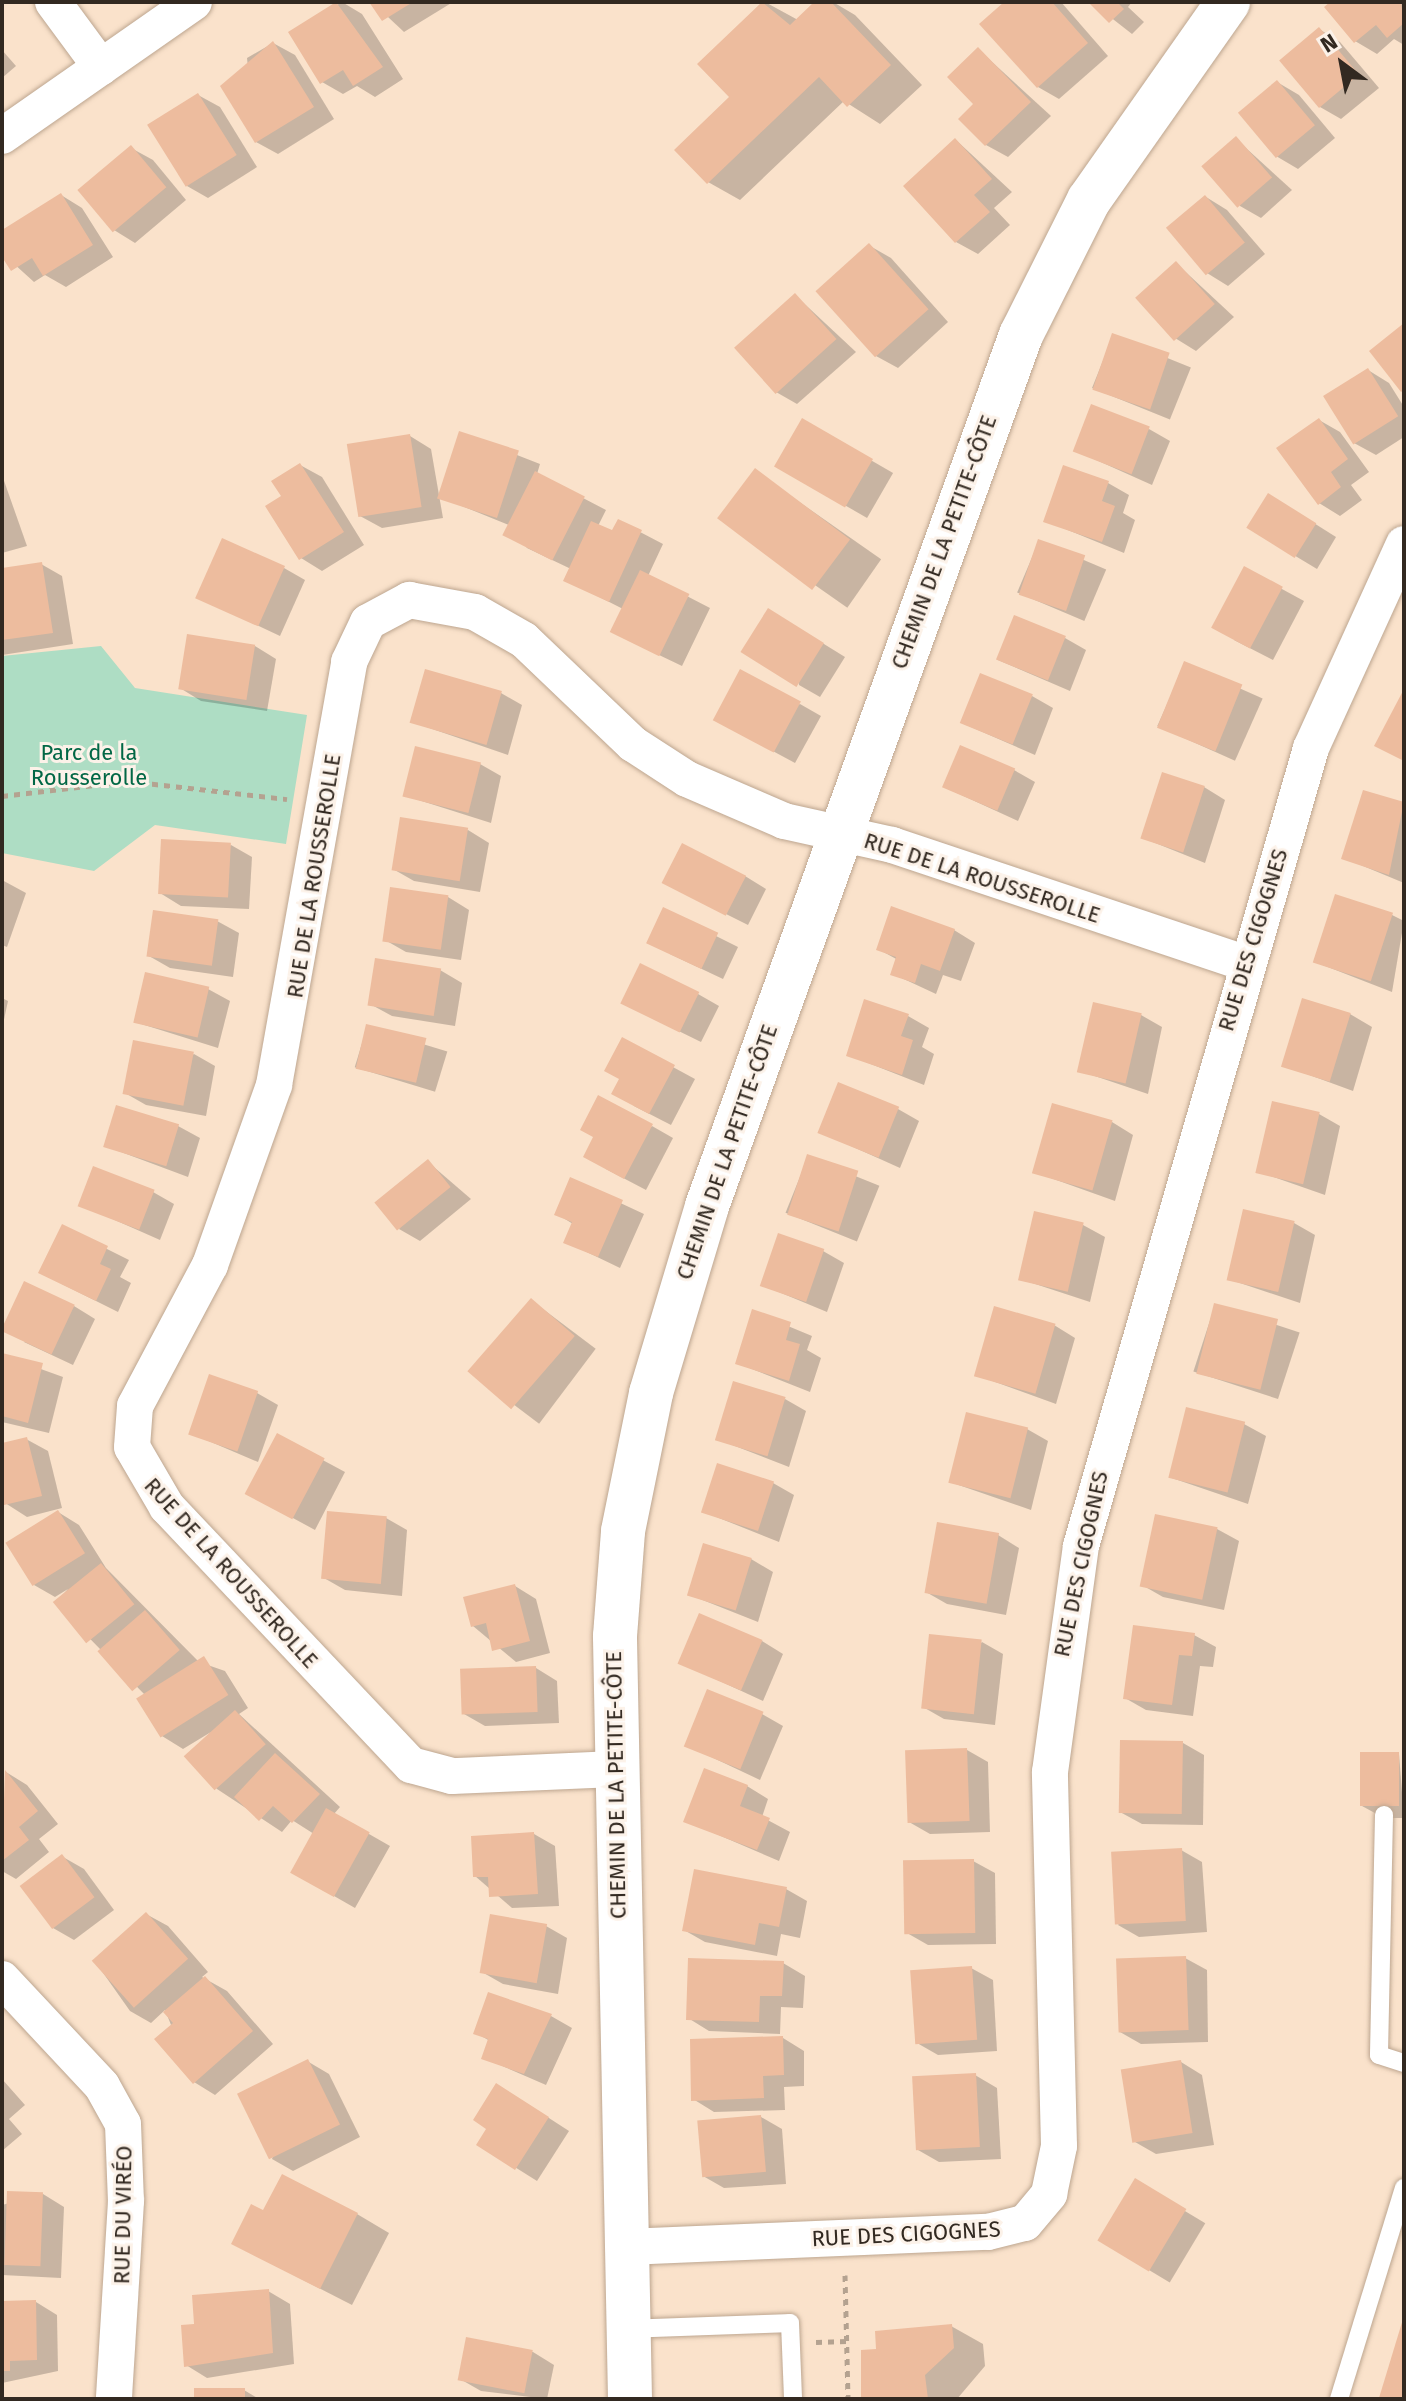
<!DOCTYPE html>
<meta charset="utf-8">
<style>
body{margin:0}
#map{position:relative;width:1406px;height:2401px;overflow:hidden;background:#fae2cb;font-family:"Fira Sans",sans-serif}
div>[style]{position:absolute}
[style*='--x']{left:calc(var(--x)*1px);top:calc(var(--y)*1px);width:calc(var(--w)*1px);rotate:calc(var(--a)*1deg)}
.green>*{inset:0;background:#aeddc4}
.shadow>*{inset:0;background:#0003;transform-origin:0 0}
.building>*{inset:0;background:#edbc9e;transform-origin:0 0}
.path>*{height:5px;margin-top:-2.5px;transform-origin:0;background:repeating-linear-gradient(90deg,#b4a290 0 6px,transparent 0 12px)}
.roads{filter:drop-shadow(0 0 2px #bda690) drop-shadow(0 0 2px #bda690)}
.lane>*{height:18px;margin:-9px;padding:0 9px;transform-origin:9px;border-radius:9px;background:#fff}
.street>*{height:36px;margin:-18px;padding:0 18px;transform-origin:18px;border-radius:18px;background:#fff}
.secondary>*{height:44px;margin:-22px;padding:0 22px;transform-origin:22px;border-radius:22px;background:#fff}
span{translate:-50% -50%;white-space:nowrap;text-align:center;line-height:1.15;-webkit-text-stroke:6px #fcf2e9;paint-order:stroke}
.street-label{font-size:22px;color:#322921}
.park-label{font-size:22px;color:#026745}
.frame{position:absolute;inset:0;border:4px solid #322921;pointer-events:none}
.north{position:absolute;left:1302px;top:24px;width:80px;height:80px;-webkit-text-stroke:6px #fcf2e9;paint-order:stroke;rotate:328deg;font-size:22px;font-weight:700;line-height:32px;text-align:center;color:#322921}
.north::after{content:'';display:block;margin:auto;width:28px;height:36px;background:#322921;clip-path:polygon(50% 0,100% 100%,50% 72%,0 100%)}
</style>
<div id="map">
<div class="green">
<i style="clip-path:polygon(101px 646px,135px 688px,307px 715px,286px 844px,155px 825px,94px 871px,2px 853px,2px 656px)"></i>
</div>
<div class="shadow">
<i style="clip-path:polygon(342px 2px,362px 14px,403px 79px,375px 97px,357px 86px,343px 94px,322px 82px,291px 33px)"></i>
<i style="clip-path:polygon(372px 2px,453px 2px,404px 32px)"></i>
<i style="clip-path:polygon(765px 2px,798px 20px,817px 2px,833px 2px,855px 15px,922px 85px,880px 124px,844px 101px,740px 200px,708px 182px,732px 97px,700px 64px)"></i>
<i style="clip-path:polygon(1007px 2px,1061px 2px,1108px 56px,1059px 99px,1038px 87px)"></i>
<i style="clip-path:polygon(1091px 2px,1132px 2px,1128px 7px,1144px 22px,1132px 34px)"></i>
<i style="clip-path:polygon(1334px 2px,1404px 2px,1404px 45px,1394px 39px,1377px 54px,1355px 41px)"></i>
<i style="clip-path:polygon(1319px 29px,1340px 42px,1379px 88px,1341px 119px,1320px 107px)"></i>
<i style="clip-path:polygon(273px 43px,295px 55px,334px 119px,278px 154px,256px 142px,247px 58px)"></i>
<i style="clip-path:polygon(978px 49px,1051px 116px,1008px 157px,986px 145px,976px 104px)"></i>
<i style="clip-path:polygon(2px 50px,16px 66px,2px 78px)"></i>
<i style="clip-path:polygon(1277px 82px,1299px 95px,1335px 138px,1298px 169px,1276px 156px)"></i>
<i style="clip-path:polygon(198px 95px,220px 107px,257px 167px,208px 198px,187px 186px)"></i>
<i style="clip-path:polygon(1236px 139px,1292px 190px,1261px 218px,1240px 206px)"></i>
<i style="clip-path:polygon(956px 140px,1012px 192px,994px 208px,1010px 225px,978px 254px,956px 242px)"></i>
<i style="clip-path:polygon(131px 148px,153px 160px,186px 200px,135px 243px,114px 230px)"></i>
<i style="clip-path:polygon(61px 195px,82px 208px,113px 257px,66px 287px,45px 275px,34px 282px,2px 253px,2px 232px)"></i>
<i style="clip-path:polygon(1206px 197px,1227px 210px,1265px 254px,1228px 286px,1207px 273px)"></i>
<i style="clip-path:polygon(870px 246px,891px 258px,948px 322px,898px 368px,876px 356px)"></i>
<i style="clip-path:polygon(1176px 263px,1234px 317px,1196px 351px,1175px 338px)"></i>
<i style="clip-path:polygon(795px 295px,856px 352px,797px 404px,776px 392px)"></i>
<i style="left:1113px;top:336px;width:84px;height:56px;rotate:22deg"></i>
<i style="clip-path:polygon(1368px 370px,1389px 383px,1404px 407px,1404px 437px,1376px 455px,1354px 443px)"></i>
<i style="clip-path:polygon(1319px 420px,1340px 432px,1369px 472px,1351px 485px,1362px 500px,1340px 516px,1319px 503px)"></i>
<i style="left:803px;top:421px;width:104px;height:52px;rotate:30deg"></i>
<i style="clip-path:polygon(1149px 429px,1170px 441px,1152px 485px,1074px 450px)"></i>
<i style="clip-path:polygon(461px 433px,540px 464px,537px 474px,606px 510px,598px 526px,613px 533px,619px 521px,663px 544px,648px 576px,710px 608px,682px 666px,634px 643px,623px 609px,566px 580px,571px 569px,527px 548px,511px 526px,440px 497px)"></i>
<i style="clip-path:polygon(410px 436px,431px 449px,443px 518px,382px 528px,360px 516px)"></i>
<i style="clip-path:polygon(300px 465px,322px 477px,364px 545px,322px 571px,301px 558px,284px 497px)"></i>
<i style="left:755px;top:471px;width:154px;height:59px;rotate:35deg"></i>
<i style="clip-path:polygon(2px 475px,27px 546px,2px 553px)"></i>
<i style="clip-path:polygon(1108px 483px,1129px 495px,1123px 513px,1135px 520px,1124px 553px,1046px 521px)"></i>
<i style="clip-path:polygon(1290px 508px,1336px 537px,1317px 569px,1249px 528px)"></i>
<i style="left:1039px;top:541px;width:73px;height:56px;rotate:23deg"></i>
<i style="clip-path:polygon(41px 564px,62px 576px,73px 644px,2px 655px,2px 570px)"></i>
<i style="clip-path:polygon(284px 568px,305px 580px,280px 636px,197px 597px)"></i>
<i style="clip-path:polygon(1245px 569px,1304px 601px,1273px 660px,1234px 640px)"></i>
<i style="clip-path:polygon(790px 623px,845px 657px,820px 697px,799px 685px)"></i>
<i style="clip-path:polygon(1065px 638px,1086px 650px,1070px 691px,998px 660px)"></i>
<i style="clip-path:polygon(255px 646px,276px 659px,267px 711px,201px 701px,180px 688px)"></i>
<i style="left:1185px;top:664px;width:85px;height:68px;rotate:24deg"></i>
<i style="clip-path:polygon(501px 693px,522px 705px,508px 755px,412px 722px)"></i>
<i style="clip-path:polygon(1032px 696px,1053px 708px,1035px 755px,962px 723px)"></i>
<i style="clip-path:polygon(800px 704px,821px 716px,795px 763px,737px 732px)"></i>
<i style="clip-path:polygon(480px 764px,501px 776px,491px 823px,406px 796px)"></i>
<i style="clip-path:polygon(1014px 770px,1035px 782px,1018px 821px,944px 787px)"></i>
<i style="clip-path:polygon(1204px 787px,1225px 800px,1205px 863px,1143px 838px)"></i>
<i style="clip-path:polygon(1364px 792px,1404px 804px,1404px 883px,1344px 858px)"></i>
<i style="clip-path:polygon(468px 830px,489px 843px,480px 892px,414px 881px,393px 869px)"></i>
<i style="clip-path:polygon(231px 845px,252px 857px,249px 909px,181px 906px,160px 893px)"></i>
<i style="clip-path:polygon(745px 876px,766px 889px,748px 925px,686px 894px)"></i>
<i style="clip-path:polygon(2px 880px,26px 893px,7px 947px,2px 945px)"></i>
<i style="clip-path:polygon(448px 897px,469px 910px,461px 960px,406px 952px,385px 940px)"></i>
<i style="clip-path:polygon(664px 910px,738px 947px,723px 979px,670px 954px)"></i>
<i style="clip-path:polygon(1392px 915px,1404px 921px,1392px 992px,1315px 962px)"></i>
<i style="clip-path:polygon(217px 921px,239px 933px,233px 977px,170px 968px,149px 956px)"></i>
<i style="clip-path:polygon(954px 930px,975px 943px,961px 981px,943px 975px,936px 994px,893px 974px,898px 960px,878px 949px)"></i>
<i style="clip-path:polygon(440px 970px,462px 983px,455px 1026px,392px 1016px,370px 1004px)"></i>
<i style="clip-path:polygon(208px 989px,230px 1001px,218px 1048px,135px 1022px)"></i>
<i style="clip-path:polygon(698px 994px,719px 1006px,701px 1042px,644px 1014px)"></i>
<i style="clip-path:polygon(2px 998px,8px 1001px,2px 1029px)"></i>
<i style="clip-path:polygon(1350px 1014px,1372px 1027px,1353px 1091px,1285px 1066px)"></i>
<i style="clip-path:polygon(1141px 1015px,1162px 1027px,1148px 1094px,1080px 1071px)"></i>
<i style="clip-path:polygon(908px 1016px,929px 1028px,922px 1047px,934px 1054px,924px 1085px,848px 1055px)"></i>
<i style="left:367px;top:1027px;width:84px;height:42px;rotate:17deg"></i>
<i style="clip-path:polygon(623px 1040px,695px 1079px,671px 1125px,634px 1106px,621px 1079px)"></i>
<i style="clip-path:polygon(194px 1054px,215px 1066px,206px 1116px,146px 1105px,125px 1093px)"></i>
<i style="clip-path:polygon(898px 1109px,919px 1121px,900px 1168px,820px 1132px)"></i>
<i style="clip-path:polygon(1319px 1114px,1340px 1126px,1325px 1195px,1259px 1172px)"></i>
<i style="clip-path:polygon(1112px 1122px,1133px 1135px,1115px 1201px,1034px 1172px)"></i>
<i style="clip-path:polygon(178px 1126px,200px 1138px,188px 1177px,105px 1146px)"></i>
<i style="clip-path:polygon(652px 1126px,673px 1138px,646px 1190px,606px 1169px)"></i>
<i style="left:808px;top:1157px;width:77px;height:60px;rotate:22deg"></i>
<i style="clip-path:polygon(428px 1162px,471px 1199px,420px 1241px,399px 1229px)"></i>
<i style="clip-path:polygon(571px 1180px,644px 1214px,620px 1268px,566px 1242px,573px 1224px,557px 1214px)"></i>
<i style="clip-path:polygon(153px 1192px,174px 1204px,160px 1240px,81px 1205px)"></i>
<i style="clip-path:polygon(1294px 1223px,1315px 1235px,1300px 1303px,1228px 1279px)"></i>
<i style="clip-path:polygon(1083px 1225px,1105px 1237px,1090px 1302px,1020px 1279px)"></i>
<i style="clip-path:polygon(63px 1227px,129px 1260px,120px 1277px,131px 1283px,118px 1312px,62px 1284px)"></i>
<i style="clip-path:polygon(823px 1251px,844px 1263px,827px 1312px,762px 1285px)"></i>
<i style="left:531px;top:1300px;width:81px;height:94px;rotate:37deg"></i>
<i style="left:1215px;top:1305px;width:89px;height:70px;rotate:18deg"></i>
<i style="clip-path:polygon(74px 1306px,95px 1319px,73px 1365px,24px 1342px)"></i>
<i style="clip-path:polygon(754px 1312px,812px 1336px,807px 1350px,821px 1358px,810px 1392px,737px 1363px)"></i>
<i style="clip-path:polygon(1054px 1325px,1075px 1338px,1056px 1404px,976px 1375px)"></i>
<i style="clip-path:polygon(2px 1355px,63px 1377px,49px 1433px,2px 1422px)"></i>
<i style="clip-path:polygon(257px 1393px,278px 1405px,258px 1462px,190px 1433px)"></i>
<i style="clip-path:polygon(785px 1399px,806px 1411px,789px 1467px,717px 1439px)"></i>
<i style="clip-path:polygon(1244px 1424px,1266px 1436px,1248px 1504px,1169px 1477px)"></i>
<i style="clip-path:polygon(1027px 1429px,1048px 1441px,1031px 1510px,950px 1482px)"></i>
<i style="clip-path:polygon(278px 1436px,345px 1472px,315px 1530px,269px 1505px)"></i>
<i style="clip-path:polygon(26px 1439px,48px 1451px,62px 1508px,27px 1517px,2px 1501px,2px 1445px)"></i>
<i style="clip-path:polygon(773px 1483px,794px 1495px,779px 1542px,704px 1512px)"></i>
<i style="clip-path:polygon(58px 1512px,79px 1525px,106px 1568px,199px 1662px,225px 1671px,248px 1708px,239px 1714px,340px 1807px,334px 1814px,390px 1846px,355px 1908px,292px 1872px,314px 1834px,292px 1820px,282px 1832px,217px 1789px,187px 1756px,211px 1732px,183px 1749px,162px 1736px,145px 1695px,55px 1603px,68px 1589px,55px 1597px,34px 1585px)"></i>
<i style="clip-path:polygon(386px 1518px,407px 1530px,402px 1596px,345px 1590px,324px 1578px)"></i>
<i style="clip-path:polygon(1217px 1529px,1239px 1541px,1224px 1610px,1163px 1597px,1142px 1585px)"></i>
<i style="clip-path:polygon(998px 1535px,1019px 1548px,1006px 1615px,947px 1604px,926px 1592px)"></i>
<i style="clip-path:polygon(751px 1559px,773px 1572px,758px 1622px,690px 1595px)"></i>
<i style="clip-path:polygon(515px 1586px,536px 1599px,550px 1653px,516px 1662px,473px 1626px)"></i>
<i style="clip-path:polygon(1194px 1635px,1216px 1647px,1213px 1667px,1200px 1666px,1193px 1716px,1146px 1710px,1125px 1698px)"></i>
<i style="clip-path:polygon(762px 1641px,783px 1654px,763px 1701px,681px 1663px)"></i>
<i style="clip-path:polygon(982px 1642px,1003px 1654px,995px 1725px,944px 1719px,923px 1707px)"></i>
<i style="clip-path:polygon(536px 1668px,557px 1681px,559px 1723px,485px 1726px,464px 1714px)"></i>
<i style="clip-path:polygon(762px 1714px,783px 1726px,760px 1780px,686px 1745px)"></i>
<i style="clip-path:polygon(1183px 1743px,1204px 1755px,1203px 1825px,1142px 1824px,1120px 1812px)"></i>
<i style="clip-path:polygon(967px 1750px,988px 1762px,990px 1832px,930px 1834px,909px 1822px)"></i>
<i style="clip-path:polygon(1399px 1754px,1404px 1818px,1384px 1818px,1362px 1806px)"></i>
<i style="clip-path:polygon(6px 1772px,27px 1785px,58px 1824px,39px 1839px,49px 1852px,16px 1879px,2px 1871px)"></i>
<i style="clip-path:polygon(747px 1786px,768px 1799px,762px 1817px,790px 1832px,779px 1861px,686px 1821px)"></i>
<i style="clip-path:polygon(534px 1834px,555px 1846px,559px 1906px,512px 1908px,475px 1876px)"></i>
<i style="clip-path:polygon(1181px 1850px,1202px 1862px,1207px 1932px,1139px 1937px,1118px 1925px)"></i>
<i style="clip-path:polygon(63px 1857px,84px 1869px,114px 1910px,74px 1940px,53px 1928px)"></i>
<i style="clip-path:polygon(973px 1861px,995px 1873px,996px 1944px,928px 1945px,907px 1933px)"></i>
<i style="clip-path:polygon(786px 1889px,807px 1901px,800px 1938px,781px 1934px,777px 1956px,705px 1942px,684px 1930px)"></i>
<i style="clip-path:polygon(146px 1914px,168px 1926px,208px 1972px,202px 1977px,227px 1991px,273px 2044px,215px 2095px,194px 2082px,165px 2010px,151px 2023px,130px 2011px,94px 1960px)"></i>
<i style="clip-path:polygon(546px 1926px,567px 1938px,558px 1994px,503px 1984px,482px 1972px)"></i>
<i style="clip-path:polygon(1185px 1958px,1207px 1970px,1208px 2042px,1141px 2044px,1120px 2032px)"></i>
<i style="clip-path:polygon(783px 1963px,805px 1976px,803px 2008px,781px 2007px,780px 2034px,709px 2031px,688px 2018px)"></i>
<i style="clip-path:polygon(971px 1968px,993px 1980px,997px 2051px,938px 2055px,917px 2043px)"></i>
<i style="clip-path:polygon(551px 2016px,572px 2028px,546px 2085px,484px 2058px,490px 2041px,476px 2033px)"></i>
<i style="clip-path:polygon(783px 2038px,804px 2051px,804px 2086px,784px 2087px,785px 2110px,714px 2112px,693px 2099px)"></i>
<i style="clip-path:polygon(307px 2061px,329px 2074px,360px 2137px,293px 2171px,272px 2159px)"></i>
<i style="clip-path:polygon(1181px 2062px,1202px 2075px,1214px 2145px,1156px 2154px,1135px 2142px)"></i>
<i style="clip-path:polygon(975px 2075px,997px 2088px,1001px 2159px,939px 2162px,918px 2150px)"></i>
<i style="clip-path:polygon(2px 2079px,25px 2105px,9px 2119px,22px 2134px,2px 2151px)"></i>
<i style="clip-path:polygon(518px 2098px,569px 2131px,537px 2181px,478px 2144px)"></i>
<i style="clip-path:polygon(761px 2117px,782px 2129px,786px 2184px,724px 2188px,703px 2176px)"></i>
<i style="left:1135px;top:2181px;width:82px;height:69px;rotate:31deg"></i>
<i style="clip-path:polygon(43px 2194px,64px 2207px,61px 2278px,2px 2275px,2px 2205px)"></i>
<i style="clip-path:polygon(264px 2213px,357px 2214px,389px 2233px,352px 2305px,233px 2244px)"></i>
<i style="clip-path:polygon(268px 2291px,290px 2304px,294px 2364px,207px 2378px,186px 2365px)"></i>
<i style="clip-path:polygon(36px 2302px,57px 2315px,58px 2371px,2px 2383px,2px 2303px)"></i>
<i style="clip-path:polygon(1404px 2323px,1404px 2399px,1386px 2399px,1381px 2397px)"></i>
<i style="clip-path:polygon(951px 2326px,983px 2344px,985px 2366px,957px 2399px,862px 2399px)"></i>
<i style="clip-path:polygon(467px 2340px,533px 2352px,554px 2365px,547px 2399px,481px 2391px,460px 2379px)"></i>
<i style="clip-path:polygon(244px 2390px,259px 2399px,196px 2399px)"></i>
</div>
<div class="building">
<i style="clip-path:polygon(336px 2px,383px 67px,353px 86px,343px 70px,320px 84px,288px 32px)"></i>
<i style="clip-path:polygon(369px 2px,413px 2px,382px 21px)"></i>
<i style="clip-path:polygon(762px 2px,790px 25px,814px 2px,831px 2px,891px 65px,847px 107px,819px 77px,707px 184px,674px 150px,729px 97px,697px 64px)"></i>
<i style="clip-path:polygon(1004px 2px,1052px 2px,1088px 43px,1037px 88px,979px 24px)"></i>
<i style="clip-path:polygon(1088px 2px,1117px 2px,1124px 9px,1109px 23px)"></i>
<i style="clip-path:polygon(1330px 2px,1401px 2px,1404px 23px,1387px 38px,1376px 25px,1354px 43px,1324px 7px)"></i>
<i style="left:1319px;top:27px;width:62px;height:52px;rotate:50deg"></i>
<i style="clip-path:polygon(273px 41px,314px 107px,255px 143px,220px 86px)"></i>
<i style="clip-path:polygon(978px 47px,1031px 102px,985px 146px,958px 119px,973px 104px,947px 77px)"></i>
<i style="left:1277px;top:80px;width:59px;height:51px;rotate:50deg"></i>
<i style="left:198px;top:93px;width:73px;height:60px;rotate:58deg"></i>
<i style="left:1236px;top:136px;width:55px;height:46px;rotate:49deg"></i>
<i style="clip-path:polygon(955px 138px,992px 179px,974px 195px,990px 212px,955px 243px,903px 186px)"></i>
<i style="left:131px;top:145px;width:55px;height:70px;rotate:50deg"></i>
<i style="clip-path:polygon(61px 193px,93px 245px,43px 276px,32px 258px,11px 271px,2px 257px,2px 230px)"></i>
<i style="left:1205px;top:195px;width:62px;height:51px;rotate:50deg"></i>
<i style="left:869px;top:243px;width:89px;height:72px;rotate:48deg"></i>
<i style="left:1176px;top:261px;width:58px;height:55px;rotate:48deg"></i>
<i style="left:795px;top:293px;width:62px;height:82px;rotate:48deg"></i>
<i style="clip-path:polygon(1404px 323px,1404px 390px,1401px 392px,1369px 351px)"></i>
<i style="left:1112px;top:333px;width:61px;height:60px;rotate:19deg"></i>
<i style="left:1368px;top:368px;width:57px;height:53px;rotate:58deg"></i>
<i style="left:1091px;top:404px;width:63px;height:51px;rotate:21deg"></i>
<i style="left:802px;top:418px;width:82px;height:56px;rotate:30deg"></i>
<i style="clip-path:polygon(1319px 418px,1348px 459px,1331px 472px,1341px 487px,1318px 505px,1276px 448px)"></i>
<i style="left:459px;top:431px;width:63px;height:71px;rotate:18deg"></i>
<i style="left:410px;top:434px;width:74px;height:64px;rotate:81deg"></i>
<i style="clip-path:polygon(300px 463px,344px 532px,299px 560px,265px 506px,281px 496px,271px 481px)"></i>
<i style="clip-path:polygon(1063px 465px,1109px 481px,1102px 501px,1115px 506px,1102px 542px,1043px 522px)"></i>
<i style="left:755px;top:468px;width:119px;height:63px;rotate:37deg"></i>
<i style="left:535px;top:471px;width:56px;height:72px;rotate:27deg"></i>
<i style="left:1268px;top:493px;width:57px;height:41px;rotate:32deg"></i>
<i style="clip-path:polygon(618px 519px,642px 530px,609px 602px,563px 581px,591px 521px,612px 530px)"></i>
<i style="left:222px;top:538px;width:69px;height:66px;rotate:24deg"></i>
<i style="left:1038px;top:539px;width:50px;height:59px;rotate:19deg"></i>
<i style="clip-path:polygon(42px 562px,53px 633px,2px 640px,2px 568px)"></i>
<i style="left:1244px;top:566px;width:44px;height:70px;rotate:28deg"></i>
<i style="left:640px;top:570px;width:55px;height:69px;rotate:26deg"></i>
<i style="left:768px;top:608px;width:66px;height:52px;rotate:32deg"></i>
<i style="left:1014px;top:615px;width:56px;height:48px;rotate:22deg"></i>
<i style="left:187px;top:634px;width:69px;height:56px;rotate:9deg"></i>
<i style="left:1184px;top:661px;width:63px;height:72px;rotate:22deg"></i>
<i style="left:425px;top:669px;width:80px;height:56px;rotate:16deg"></i>
<i style="left:740px;top:669px;width:69px;height:58px;rotate:28deg"></i>
<i style="left:980px;top:673px;width:57px;height:54px;rotate:22deg"></i>
<i style="clip-path:polygon(1404px 689px,1404px 761px,1374px 746px)"></i>
<i style="left:960px;top:745px;width:60px;height:46px;rotate:23deg"></i>
<i style="left:415px;top:746px;width:68px;height:52px;rotate:14deg"></i>
<i style="left:1162px;top:772px;width:45px;height:70px;rotate:18deg"></i>
<i style="clip-path:polygon(1363px 790px,1404px 802px,1389px 875px,1341px 859px)"></i>
<i style="left:400px;top:817px;width:69px;height:54px;rotate:9deg"></i>
<i style="left:161px;top:839px;width:70px;height:55px;rotate:3deg"></i>
<i style="left:682px;top:843px;width:72px;height:45px;rotate:27deg"></i>
<i style="left:390px;top:887px;width:59px;height:55px;rotate:8deg"></i>
<i style="left:1335px;top:894px;width:61px;height:72px;rotate:18deg"></i>
<i style="clip-path:polygon(891px 906px,955px 929px,940px 971px,921px 964px,915px 983px,890px 975px,896px 957px,876px 950px)"></i>
<i style="left:663px;top:907px;width:61px;height:40px;rotate:25deg"></i>
<i style="left:153px;top:910px;width:66px;height:47px;rotate:8deg"></i>
<i style="left:375px;top:958px;width:67px;height:48px;rotate:9deg"></i>
<i style="left:640px;top:963px;width:66px;height:45px;rotate:26deg"></i>
<i style="left:145px;top:972px;width:66px;height:52px;rotate:13deg"></i>
<i style="left:1302px;top:998px;width:51px;height:72px;rotate:17deg"></i>
<i style="clip-path:polygon(864px 999px,909px 1014px,901px 1036px,913px 1040px,902px 1075px,846px 1056px)"></i>
<i style="left:1093px;top:1002px;width:50px;height:72px;rotate:13deg"></i>
<i style="left:366px;top:1024px;width:62px;height:46px;rotate:13deg"></i>
<i style="clip-path:polygon(622px 1037px,675px 1065px,649px 1114px,611px 1094px,619px 1079px,604px 1071px)"></i>
<i style="left:133px;top:1040px;width:62px;height:55px;rotate:11deg"></i>
<i style="left:838px;top:1082px;width:66px;height:55px;rotate:22deg"></i>
<i style="clip-path:polygon(598px 1095px,653px 1124px,624px 1179px,583px 1157px,593px 1137px,580px 1130px)"></i>
<i style="left:1272px;top:1101px;width:49px;height:74px;rotate:13deg"></i>
<i style="left:1052px;top:1103px;width:63px;height:73px;rotate:16deg"></i>
<i style="left:116px;top:1105px;width:66px;height:44px;rotate:17deg"></i>
<i style="left:807px;top:1154px;width:54px;height:64px;rotate:18deg"></i>
<i style="left:428px;top:1159px;width:36px;height:69px;rotate:51deg"></i>
<i style="left:93px;top:1166px;width:66px;height:43px;rotate:21deg"></i>
<i style="clip-path:polygon(570px 1177px,623px 1200px,598px 1257px,563px 1243px,572px 1222px,554px 1215px)"></i>
<i style="left:1243px;top:1209px;width:53px;height:73px;rotate:13deg"></i>
<i style="left:1034px;top:1211px;width:51px;height:71px;rotate:13deg"></i>
<i style="clip-path:polygon(62px 1224px,108px 1246px,100px 1264px,111px 1269px,96px 1301px,38px 1273px)"></i>
<i style="left:778px;top:1233px;width:49px;height:56px;rotate:19deg"></i>
<i style="left:24px;top:1281px;width:56px;height:55px;rotate:25deg"></i>
<i style="left:531px;top:1298px;width:58px;height:97px;rotate:41deg"></i>
<i style="left:1214px;top:1303px;width:66px;height:73px;rotate:14deg"></i>
<i style="left:994px;top:1306px;width:64px;height:73px;rotate:16deg"></i>
<i style="clip-path:polygon(752px 1309px,791px 1322px,786px 1340px,800px 1344px,789px 1381px,735px 1364px)"></i>
<i style="clip-path:polygon(2px 1353px,43px 1363px,28px 1423px,2px 1416px)"></i>
<i style="left:209px;top:1374px;width:52px;height:64px;rotate:19deg"></i>
<i style="left:733px;top:1381px;width:55px;height:62px;rotate:17deg"></i>
<i style="left:1186px;top:1407px;width:61px;height:73px;rotate:14deg"></i>
<i style="left:966px;top:1412px;width:64px;height:73px;rotate:14deg"></i>
<i style="left:277px;top:1433px;width:54px;height:69px;rotate:28deg"></i>
<i style="clip-path:polygon(27px 1437px,42px 1496px,4px 1505px,2px 1443px)"></i>
<i style="left:717px;top:1463px;width:60px;height:52px;rotate:18deg"></i>
<i style="left:58px;top:1510px;width:51px;height:62px;rotate:58deg"></i>
<i style="left:327px;top:1511px;width:60px;height:68px;rotate:5deg"></i>
<i style="left:1155px;top:1514px;width:64px;height:74px;rotate:12deg"></i>
<i style="left:937px;top:1522px;width:63px;height:72px;rotate:10deg"></i>
<i style="left:703px;top:1543px;width:51px;height:55px;rotate:17deg"></i>
<i style="left:101px;top:1563px;width:53px;height:62px;rotate:51deg"></i>
<i style="clip-path:polygon(515px 1584px,530px 1641px,492px 1651px,486px 1623px,471px 1627px,463px 1597px)"></i>
<i style="left:145px;top:1610px;width:53px;height:63px;rotate:49deg"></i>
<i style="left:699px;top:1613px;width:69px;height:55px;rotate:23deg"></i>
<i style="clip-path:polygon(1133px 1625px,1195px 1633px,1192px 1656px,1179px 1655px,1172px 1705px,1123px 1699px)"></i>
<i style="left:929px;top:1634px;width:53px;height:75px;rotate:6deg"></i>
<i style="left:204px;top:1656px;width:46px;height:80px;rotate:58deg"></i>
<i style="left:536px;top:1666px;width:46px;height:76px;rotate:88deg"></i>
<i style="left:707px;top:1689px;width:61px;height:62px;rotate:22deg"></i>
<i style="left:235px;top:1710px;width:46px;height:69px;rotate:48deg"></i>
<i style="left:1120px;top:1740px;width:63px;height:73px;rotate:1deg"></i>
<i style="left:967px;top:1748px;width:73px;height:62px;rotate:88deg"></i>
<i style="left:1399px;top:1752px;width:54px;height:39px;rotate:90deg"></i>
<i style="clip-path:polygon(275px 1753px,320px 1794px,292px 1823px,273px 1806px,259px 1821px,234px 1797px)"></i>
<i style="clip-path:polygon(704px 1768px,748px 1785px,740px 1806px,770px 1818px,757px 1850px,683px 1822px)"></i>
<i style="clip-path:polygon(5px 1770px,38px 1811px,19px 1827px,29px 1840px,2px 1861px)"></i>
<i style="left:326px;top:1808px;width:50px;height:74px;rotate:29deg"></i>
<i style="clip-path:polygon(534px 1832px,538px 1894px,489px 1897px,488px 1877px,473px 1877px,471px 1836px)"></i>
<i style="left:1182px;top:1848px;width:73px;height:71px;rotate:87deg"></i>
<i style="left:62px;top:1854px;width:54px;height:53px;rotate:53deg"></i>
<i style="left:974px;top:1859px;width:74px;height:71px;rotate:89deg"></i>
<i style="clip-path:polygon(694px 1869px,787px 1887px,779px 1927px,759px 1923px,755px 1945px,682px 1931px)"></i>
<i style="left:146px;top:1912px;width:63px;height:73px;rotate:48deg"></i>
<i style="left:490px;top:1914px;width:58px;height:60px;rotate:10deg"></i>
<i style="left:1186px;top:1956px;width:74px;height:70px;rotate:88deg"></i>
<i style="clip-path:polygon(688px 1958px,784px 1961px,782px 1996px,760px 1996px,759px 2022px,686px 2020px)"></i>
<i style="left:972px;top:1966px;width:74px;height:62px;rotate:86deg"></i>
<i style="clip-path:polygon(205px 1976px,253px 2031px,193px 2084px,154px 2039px,173px 2023px,163px 2012px)"></i>
<i style="clip-path:polygon(488px 1992px,552px 2014px,524px 2074px,481px 2059px,488px 2039px,473px 2034px)"></i>
<i style="clip-path:polygon(783px 2036px,784px 2075px,763px 2076px,764px 2098px,691px 2101px,690px 2039px)"></i>
<i style="left:308px;top:2059px;width:73px;height:79px;rotate:64deg"></i>
<i style="left:1181px;top:2060px;width:74px;height:61px;rotate:81deg"></i>
<i style="left:976px;top:2073px;width:74px;height:64px;rotate:87deg"></i>
<i style="clip-path:polygon(496px 2083px,549px 2117px,515px 2170px,476px 2145px,486px 2129px,473px 2120px)"></i>
<i style="left:761px;top:2115px;width:57px;height:64px;rotate:85deg"></i>
<i style="clip-path:polygon(282px 2174px,358px 2213px,320px 2289px,231px 2244px,251px 2204px,263px 2210px)"></i>
<i style="left:1135px;top:2178px;width:60px;height:73px;rotate:31deg"></i>
<i style="left:7px;top:2191px;width:36px;height:74px;rotate:2deg"></i>
<i style="clip-path:polygon(269px 2289px,273px 2353px,184px 2367px,181px 2325px,194px 2324px,192px 2295px)"></i>
<i style="clip-path:polygon(36px 2300px,37px 2360px,10px 2361px,10px 2371px,2px 2371px,2px 2301px)"></i>
<i style="clip-path:polygon(1403px 2319px,1404px 2399px,1384px 2399px,1379px 2398px)"></i>
<i style="clip-path:polygon(952px 2324px,954px 2348px,925px 2375px,928px 2399px,861px 2399px,861px 2350px,876px 2349px,875px 2331px)"></i>
<i style="left:466px;top:2337px;width:68px;height:44px;rotate:11deg"></i>
<i style="left:194px;top:2388px;width:51px;height:11px"></i>
</div>
<div class="path">
<i style="--x:2;--y:796;--w:127;--a:-6.8"></i>
<i style="--x:128;--y:781;--w:160;--a:6.5"></i>
<i style="--x:845;--y:2275;--w:124;--a:88.6"></i>
<i style="--x:816;--y:2342;--w:31;--a:-2"></i>
</div>
<div class="roads">
<div class="lane">
<i style="--x:1384;--y:1815;--w:240;--a:91.2"></i>
<i style="--x:1379;--y:2055;--w:26;--a:18"></i>
<i style="--x:627;--y:2329;--w:163;--a:-2.1"></i>
<i style="--x:790;--y:2323;--w:76;--a:87.7"></i>
<i style="--x:1339;--y:2399;--w:221;--a:-72.9"></i>
</div>
<div class="street">
<i style="--x:53;--y:2;--w:81;--a:53.6"></i>
<i style="--x:2;--y:136;--w:234;--a:-34.9"></i>
<i style="--x:615;--y:1769;--w:163;--a:177.5"></i>
<i style="--x:452;--y:1776;--w:42;--a:-165"></i>
<i style="--x:411;--y:1765;--w:355;--a:-133.4"></i>
<i style="--x:167;--y:1507;--w:69;--a:-120.3"></i>
<i style="--x:132;--y:1447;--w:41;--a:-85.8"></i>
<i style="--x:135;--y:1406;--w:160;--a:-62"></i>
<i style="--x:210;--y:1265;--w:191;--a:-70.4"></i>
<i style="--x:274;--y:1085;--w:430;--a:-79.9"></i>
<i style="--x:349;--y:662;--w:44;--a:-64.6"></i>
<i style="--x:368;--y:622;--w:47;--a:-28.2"></i>
<i style="--x:409;--y:600;--w:67;--a:10.3"></i>
<i style="--x:475;--y:612;--w:56;--a:29.7"></i>
<i style="--x:524;--y:640;--w:151;--a:43.7"></i>
<i style="--x:633;--y:744;--w:64;--a:32.9"></i>
<i style="--x:687;--y:779;--w:106;--a:23.4"></i>
<i style="--x:784;--y:821;--w:111;--a:12.5"></i>
<i style="--x:892;--y:845;--w:372;--a:18.5"></i>
<i style="--x:2;--y:1979;--w:146;--a:46.9"></i>
<i style="--x:102;--y:2086;--w:43;--a:61.1"></i>
<i style="--x:123;--y:2124;--w:77;--a:87.8"></i>
<i style="--x:126;--y:2201;--w:198;--a:93.5"></i>
<i style="--x:626;--y:2247;--w:362;--a:-2.4"></i>
<i style="--x:988;--y:2232;--w:38;--a:-14"></i>
<i style="--x:1025;--y:2223;--w:38;--a:-50"></i>
<i style="--x:1049;--y:2194;--w:49;--a:-78.2"></i>
<i style="--x:1059;--y:2146;--w:374;--a:-91.4"></i>
<i style="--x:1050;--y:1772;--w:228;--a:-82.2"></i>
<i style="--x:1081;--y:1546;--w:830;--a:-73.92"></i>
<i style="--x:1311;--y:748;--w:224;--a:-65.5"></i>
</div>
<div class="secondary">
<i style="--x:630;--y:2399;--w:763;--a:-91.13"></i>
<i style="--x:615;--y:1636;--w:105;--a:-85.6"></i>
<i style="--x:623;--y:1531;--w:141;--a:-78.5"></i>
<i style="--x:651;--y:1393;--w:195;--a:-73.3"></i>
<i style="--x:707;--y:1206;--w:926;--a:-70.18"></i>
<i style="--x:1021;--y:335;--w:151;--a:-63.3"></i>
<i style="--x:1089;--y:200;--w:242;--a:-54.9"></i>
</div>
</div>
<div class="street-label">
<span style="left:944px;top:542px;rotate:-70deg">CHEMIN DE LA PETITE-CÔTE</span>
<span style="left:314px;top:876px;rotate:-81deg">RUE DE LA ROUSSEROLLE</span>
<span style="left:982px;top:878px;rotate:18deg">RUE DE LA ROUSSEROLLE</span>
<span style="left:1253px;top:940px;rotate:-73deg">RUE DES CIGOGNES</span>
<span style="left:727px;top:1152px;rotate:-71deg">CHEMIN DE LA PETITE-CÔTE</span>
<span style="left:1081px;top:1564px;rotate:-78deg">RUE DES CIGOGNES</span>
<span style="left:231px;top:1573px;rotate:48deg">RUE DE LA ROUSSEROLLE</span>
<span style="left:616px;top:1785px;rotate:-91deg">CHEMIN DE LA PETITE-CÔTE</span>
<span style="left:123px;top:2215px;rotate:-89deg">RUE DU VIRÉO</span>
<span style="left:906px;top:2234px;rotate:-3deg">RUE DES CIGOGNES</span>
</div>
<div class="park-label">
<span style="left:89px;top:765px">Parc de la<br>Rousserolle</span>
</div>
<div class="frame"></div>
<div class="north">N</div>
</div>
